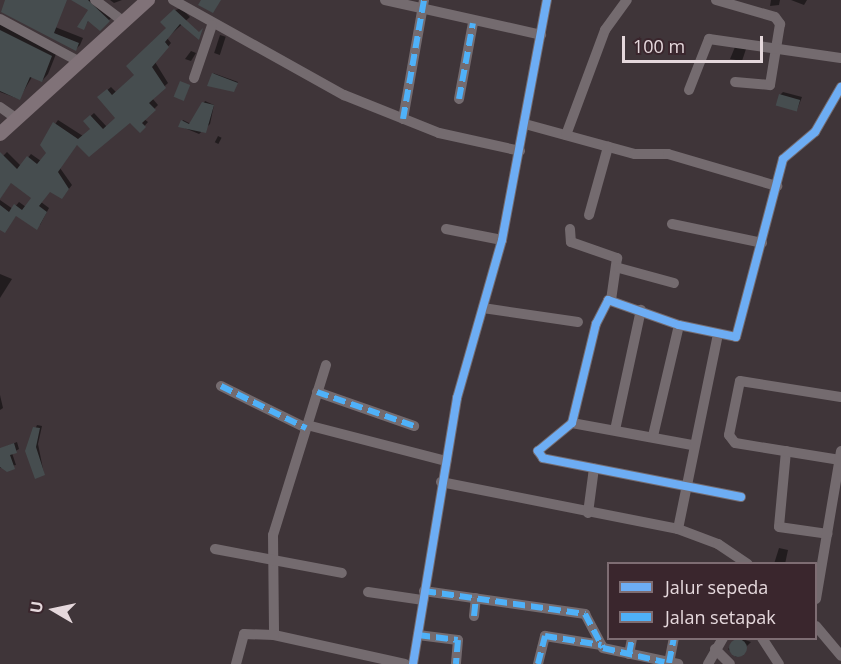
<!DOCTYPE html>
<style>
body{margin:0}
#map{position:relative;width:841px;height:664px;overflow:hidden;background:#3f3539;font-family:"Open Sans",sans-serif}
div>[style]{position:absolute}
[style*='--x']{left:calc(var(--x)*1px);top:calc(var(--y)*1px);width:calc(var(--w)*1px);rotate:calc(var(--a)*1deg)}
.shadow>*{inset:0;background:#0007;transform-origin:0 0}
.building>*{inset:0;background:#464d4f;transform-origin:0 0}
.round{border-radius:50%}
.minor>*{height:10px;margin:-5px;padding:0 5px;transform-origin:5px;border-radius:5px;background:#746b6f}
.major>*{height:14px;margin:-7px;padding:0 7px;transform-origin:7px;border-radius:7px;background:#807278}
.quiet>*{height:6px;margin-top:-3px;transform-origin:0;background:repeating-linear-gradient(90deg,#4fb1f8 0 12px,transparent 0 18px)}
.cycleway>*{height:8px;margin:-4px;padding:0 4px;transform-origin:4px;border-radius:4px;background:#6dadf4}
span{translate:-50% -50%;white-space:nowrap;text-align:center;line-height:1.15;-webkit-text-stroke:6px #3a262d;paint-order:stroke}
.legend{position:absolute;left:607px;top:562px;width:210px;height:78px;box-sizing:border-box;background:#3a262d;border:2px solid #7e6d73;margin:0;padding:8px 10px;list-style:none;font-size:18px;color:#e5d8dc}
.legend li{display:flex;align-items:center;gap:12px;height:30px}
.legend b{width:30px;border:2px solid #7e6d73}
.north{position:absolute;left:24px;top:580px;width:60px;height:60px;-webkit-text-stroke:4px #3a262d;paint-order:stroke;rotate:279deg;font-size:16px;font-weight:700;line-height:24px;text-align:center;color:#e5d8dc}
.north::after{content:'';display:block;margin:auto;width:21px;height:27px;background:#e5d8dc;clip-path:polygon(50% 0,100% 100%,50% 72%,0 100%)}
.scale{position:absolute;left:622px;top:36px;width:141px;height:27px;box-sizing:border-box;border:3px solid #e5d8dc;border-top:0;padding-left:8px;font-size:18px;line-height:21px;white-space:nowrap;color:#e5d8dc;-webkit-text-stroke:4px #3a262d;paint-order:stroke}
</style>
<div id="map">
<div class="shadow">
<i style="clip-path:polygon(74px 0,97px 0,113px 16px,100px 29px,89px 20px,84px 28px,90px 10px)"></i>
<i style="clip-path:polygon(110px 0,122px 0,114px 3px)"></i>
<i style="clip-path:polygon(771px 0,780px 0,779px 5px,770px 6px)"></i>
<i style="clip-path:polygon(791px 0,807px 0,804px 5px)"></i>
<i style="clip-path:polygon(181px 8px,190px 17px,167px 38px,171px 43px,155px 62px,168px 83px,152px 98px,158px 105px,144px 119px,148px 122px,140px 131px,130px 121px,77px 144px,60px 168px,72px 185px,65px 194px,50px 190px,41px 202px,49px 208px,40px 225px,17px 214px,5px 231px,0 228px,0 200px,13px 209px,19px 202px,26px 207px,33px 197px,12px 181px,0 198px,0 159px,7px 152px,21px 166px,31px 154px,41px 161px,48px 153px,41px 145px,58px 120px,83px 136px,92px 129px,85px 121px,94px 113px,107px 127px,117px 118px,99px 97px,111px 87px,117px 93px,136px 75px,168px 28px,171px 12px)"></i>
<i style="clip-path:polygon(0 22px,58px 49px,48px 74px,42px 81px,32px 77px,19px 99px,0 92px)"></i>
<i style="clip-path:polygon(55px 27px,83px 38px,80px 45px,76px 49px,45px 33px)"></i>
<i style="left:220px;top:35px;width:6px;height:19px;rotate:18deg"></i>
<i style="clip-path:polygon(735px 47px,746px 49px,742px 61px,730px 59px)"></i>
<i style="clip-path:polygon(191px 51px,196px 53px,191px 61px,185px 59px)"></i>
<i style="clip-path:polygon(213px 73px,238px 82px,234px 90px)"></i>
<i style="clip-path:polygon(783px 92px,802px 97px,797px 110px,780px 95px)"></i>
<i style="clip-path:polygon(205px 101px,214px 105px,210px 124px,199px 134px,180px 126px,183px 120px,191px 124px)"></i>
<i style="left:218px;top:136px;width:4px;height:7px;rotate:27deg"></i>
<i style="clip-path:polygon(0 274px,12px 279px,0 298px)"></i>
<i style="clip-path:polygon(0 395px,3px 408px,0 410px)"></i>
<i style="clip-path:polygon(37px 425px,42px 426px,38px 444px,44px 474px,26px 451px)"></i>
<i style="clip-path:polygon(17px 442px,19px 449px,12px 453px,16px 465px,0 468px,2px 448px)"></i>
<i style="clip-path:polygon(779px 548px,788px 550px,785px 564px,774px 564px)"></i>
<i style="clip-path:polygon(740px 638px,751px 642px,736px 657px,728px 649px)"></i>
</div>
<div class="building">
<i style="clip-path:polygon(5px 0,67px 0,54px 33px,79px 43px,76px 51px,1px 12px)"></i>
<i style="clip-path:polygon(71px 0,88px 0,110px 21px,100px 31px,88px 21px,84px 30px,77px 27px,88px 10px)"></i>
<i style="clip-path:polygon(201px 0,221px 0,213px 13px,198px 5px)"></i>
<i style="clip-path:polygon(174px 9px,199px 32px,203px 28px,199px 40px,180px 24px,165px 42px,169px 47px,152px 67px,166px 88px,149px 103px,156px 110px,142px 123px,146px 127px,140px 133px,130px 123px,89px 157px,77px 145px,58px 172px,69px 189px,62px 199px,50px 192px,39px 206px,47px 212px,37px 230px,16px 216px,5px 233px,0 230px,0 205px,9px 212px,14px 204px,22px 210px,31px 198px,11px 183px,0 199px,0 152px,17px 169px,27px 156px,37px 164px,46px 153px,40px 145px,53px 122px,78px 139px,90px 129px,83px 121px,90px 115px,103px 129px,115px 118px,97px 97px,107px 89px,112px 95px,134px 75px,126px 66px,166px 28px,160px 22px)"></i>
<i style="clip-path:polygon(0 30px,52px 56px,42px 82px,30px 77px,20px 100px,0 91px)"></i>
<i style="clip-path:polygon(212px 73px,238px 83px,234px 92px,207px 86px)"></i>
<i style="left:180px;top:81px;width:11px;height:17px;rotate:22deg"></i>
<i style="left:779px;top:94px;width:22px;height:12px;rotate:16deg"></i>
<i style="clip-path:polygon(202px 102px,214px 105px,206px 133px,178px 127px,181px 120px,189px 124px)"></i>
<i style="clip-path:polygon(33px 427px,40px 428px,36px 447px,45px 475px,35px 479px,25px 451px)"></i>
<i style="clip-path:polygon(14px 443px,17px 453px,10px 455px,15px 469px,7px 472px,0 467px,0 448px)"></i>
<i class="round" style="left:729px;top:639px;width:18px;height:18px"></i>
</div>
<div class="minor">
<i style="--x:95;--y:0;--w:36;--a:37"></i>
<i style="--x:173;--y:0;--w:196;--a:29.1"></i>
<i style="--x:344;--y:95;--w:102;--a:21.8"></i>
<i style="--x:439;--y:133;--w:83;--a:12.5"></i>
<i style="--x:385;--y:0;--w:160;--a:12.6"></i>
<i style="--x:716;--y:0;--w:61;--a:16.1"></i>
<i style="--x:775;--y:17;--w:9;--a:54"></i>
<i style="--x:780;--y:24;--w:62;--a:99.3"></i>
<i style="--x:770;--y:85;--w:35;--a:-175"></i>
<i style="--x:0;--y:19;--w:91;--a:28.3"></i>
<i style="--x:194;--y:78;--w:56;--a:-71.2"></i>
<i style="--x:689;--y:90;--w:55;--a:-68.6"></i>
<i style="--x:709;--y:39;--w:133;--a:8.2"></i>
<i style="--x:459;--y:99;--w:77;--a:-79.6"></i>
<i style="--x:0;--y:107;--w:21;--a:35"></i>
<i style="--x:403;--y:119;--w:121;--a:-80"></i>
<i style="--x:525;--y:124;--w:114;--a:15.3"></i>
<i style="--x:635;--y:154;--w:33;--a:0"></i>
<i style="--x:668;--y:154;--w:114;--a:16.4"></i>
<i style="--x:566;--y:135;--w:112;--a:-69.6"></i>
<i style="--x:605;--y:30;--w:37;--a:-54"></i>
<i style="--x:589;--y:215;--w:71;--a:-74.4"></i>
<i style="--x:672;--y:224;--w:92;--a:11.9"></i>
<i style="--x:446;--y:229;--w:57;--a:11.1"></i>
<i style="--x:570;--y:229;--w:13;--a:86"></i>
<i style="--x:571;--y:242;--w:49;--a:19.2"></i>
<i style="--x:617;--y:258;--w:42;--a:98.1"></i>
<i style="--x:619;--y:268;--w:57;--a:15.3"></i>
<i style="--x:483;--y:308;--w:96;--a:8.4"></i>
<i style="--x:326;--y:365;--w:178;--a:107.3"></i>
<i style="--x:273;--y:535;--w:100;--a:89.4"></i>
<i style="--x:274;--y:635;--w:134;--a:12.5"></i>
<i style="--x:221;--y:386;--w:95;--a:26.3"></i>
<i style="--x:317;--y:392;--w:103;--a:19.3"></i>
<i style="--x:572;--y:423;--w:122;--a:10.4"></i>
<i style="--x:307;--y:425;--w:144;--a:14.5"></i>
<i style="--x:615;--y:430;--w:123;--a:-77.8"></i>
<i style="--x:653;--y:436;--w:114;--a:-76.8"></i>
<i style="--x:786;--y:451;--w:76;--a:95.3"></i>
<i style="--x:779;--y:527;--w:49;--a:8.1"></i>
<i style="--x:840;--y:460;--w:106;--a:-170.8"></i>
<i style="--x:735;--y:443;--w:10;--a:-127"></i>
<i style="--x:729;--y:435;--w:55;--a:-78.5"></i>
<i style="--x:740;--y:381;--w:102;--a:9"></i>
<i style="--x:441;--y:482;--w:242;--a:11.2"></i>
<i style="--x:678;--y:529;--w:43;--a:20.6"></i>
<i style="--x:718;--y:544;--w:36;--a:34"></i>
<i style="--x:741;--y:497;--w:202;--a:-168.9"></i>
<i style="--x:543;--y:458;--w:9;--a:-126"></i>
<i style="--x:538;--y:451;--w:44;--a:-39.5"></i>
<i style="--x:572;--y:423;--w:102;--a:-76.4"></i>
<i style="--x:596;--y:324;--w:27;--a:-63"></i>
<i style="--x:608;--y:300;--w:75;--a:19.4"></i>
<i style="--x:679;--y:325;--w:58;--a:11.9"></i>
<i style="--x:736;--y:337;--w:184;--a:-75.2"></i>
<i style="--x:783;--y:159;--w:42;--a:-40.2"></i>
<i style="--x:815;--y:132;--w:52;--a:-60"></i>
<i style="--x:588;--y:513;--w:45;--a:-82.4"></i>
<i style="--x:678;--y:529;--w:199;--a:-78.4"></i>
<i style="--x:215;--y:549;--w:129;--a:10.7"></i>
<i style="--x:424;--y:591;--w:163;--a:8.1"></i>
<i style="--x:585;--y:614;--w:38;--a:62"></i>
<i style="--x:603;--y:648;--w:77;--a:12"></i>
<i style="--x:368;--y:592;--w:56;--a:8.3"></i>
<i style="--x:816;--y:599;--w:150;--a:-80.4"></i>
<i style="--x:474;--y:616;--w:18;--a:-84"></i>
<i style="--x:816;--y:626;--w:39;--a:50"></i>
<i style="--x:418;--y:635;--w:40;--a:7.1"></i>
<i style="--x:458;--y:640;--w:24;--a:95"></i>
<i style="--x:762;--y:638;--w:31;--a:57"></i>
<i style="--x:715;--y:649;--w:21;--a:45"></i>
<i style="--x:629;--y:654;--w:16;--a:-79"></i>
<i style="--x:669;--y:663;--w:25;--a:-79"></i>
<i style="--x:236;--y:664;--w:31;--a:-75"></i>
<i style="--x:244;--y:634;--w:30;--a:2"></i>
<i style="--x:413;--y:664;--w:270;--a:-80.6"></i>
<i style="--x:457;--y:398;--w:164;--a:-74.1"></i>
<i style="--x:502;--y:240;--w:244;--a:-79.4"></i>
<i style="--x:538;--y:664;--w:29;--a:-76"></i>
<i style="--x:545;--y:636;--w:57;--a:9.1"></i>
<i style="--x:708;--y:664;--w:30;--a:-60"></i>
</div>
<div class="major">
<i style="--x:0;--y:134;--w:200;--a:-42.2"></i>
</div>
<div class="quiet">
<i style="--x:459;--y:99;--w:77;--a:-79.6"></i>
<i style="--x:403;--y:119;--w:121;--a:-80"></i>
<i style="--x:221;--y:386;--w:95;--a:26.3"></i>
<i style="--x:317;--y:392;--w:103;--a:19.3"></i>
<i style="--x:424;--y:591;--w:163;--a:8.1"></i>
<i style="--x:585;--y:614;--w:38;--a:62"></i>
<i style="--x:603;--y:648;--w:63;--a:12.9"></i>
<i style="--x:474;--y:616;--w:18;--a:-84"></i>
<i style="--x:418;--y:635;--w:40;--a:7.1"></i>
<i style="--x:458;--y:640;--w:24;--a:95"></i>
<i style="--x:629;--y:654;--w:16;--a:-79"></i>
<i style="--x:669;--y:663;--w:25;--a:-79"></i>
<i style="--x:538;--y:664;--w:29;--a:-76"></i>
<i style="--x:545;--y:636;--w:57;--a:9.1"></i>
</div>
<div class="cycleway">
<i style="--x:741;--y:497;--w:202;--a:-168.9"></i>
<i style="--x:543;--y:458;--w:9;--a:-126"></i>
<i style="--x:538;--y:451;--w:44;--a:-39.5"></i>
<i style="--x:572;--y:423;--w:102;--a:-76.4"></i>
<i style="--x:596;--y:324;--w:27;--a:-63"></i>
<i style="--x:608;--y:300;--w:75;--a:19.4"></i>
<i style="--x:679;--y:325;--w:58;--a:11.9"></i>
<i style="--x:736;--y:337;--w:184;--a:-75.2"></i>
<i style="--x:783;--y:159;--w:42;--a:-40.2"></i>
<i style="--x:815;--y:132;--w:52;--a:-60"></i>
<i style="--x:413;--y:664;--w:270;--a:-80.6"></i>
<i style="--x:457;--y:398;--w:164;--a:-74.1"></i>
<i style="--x:502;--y:240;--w:244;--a:-79.4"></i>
</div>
<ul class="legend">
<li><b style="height:8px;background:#6dadf4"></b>Jalur sepeda</li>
<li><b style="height:8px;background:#4fb1f8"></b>Jalan setapak</li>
</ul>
<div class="north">U</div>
<div class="scale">100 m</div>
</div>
